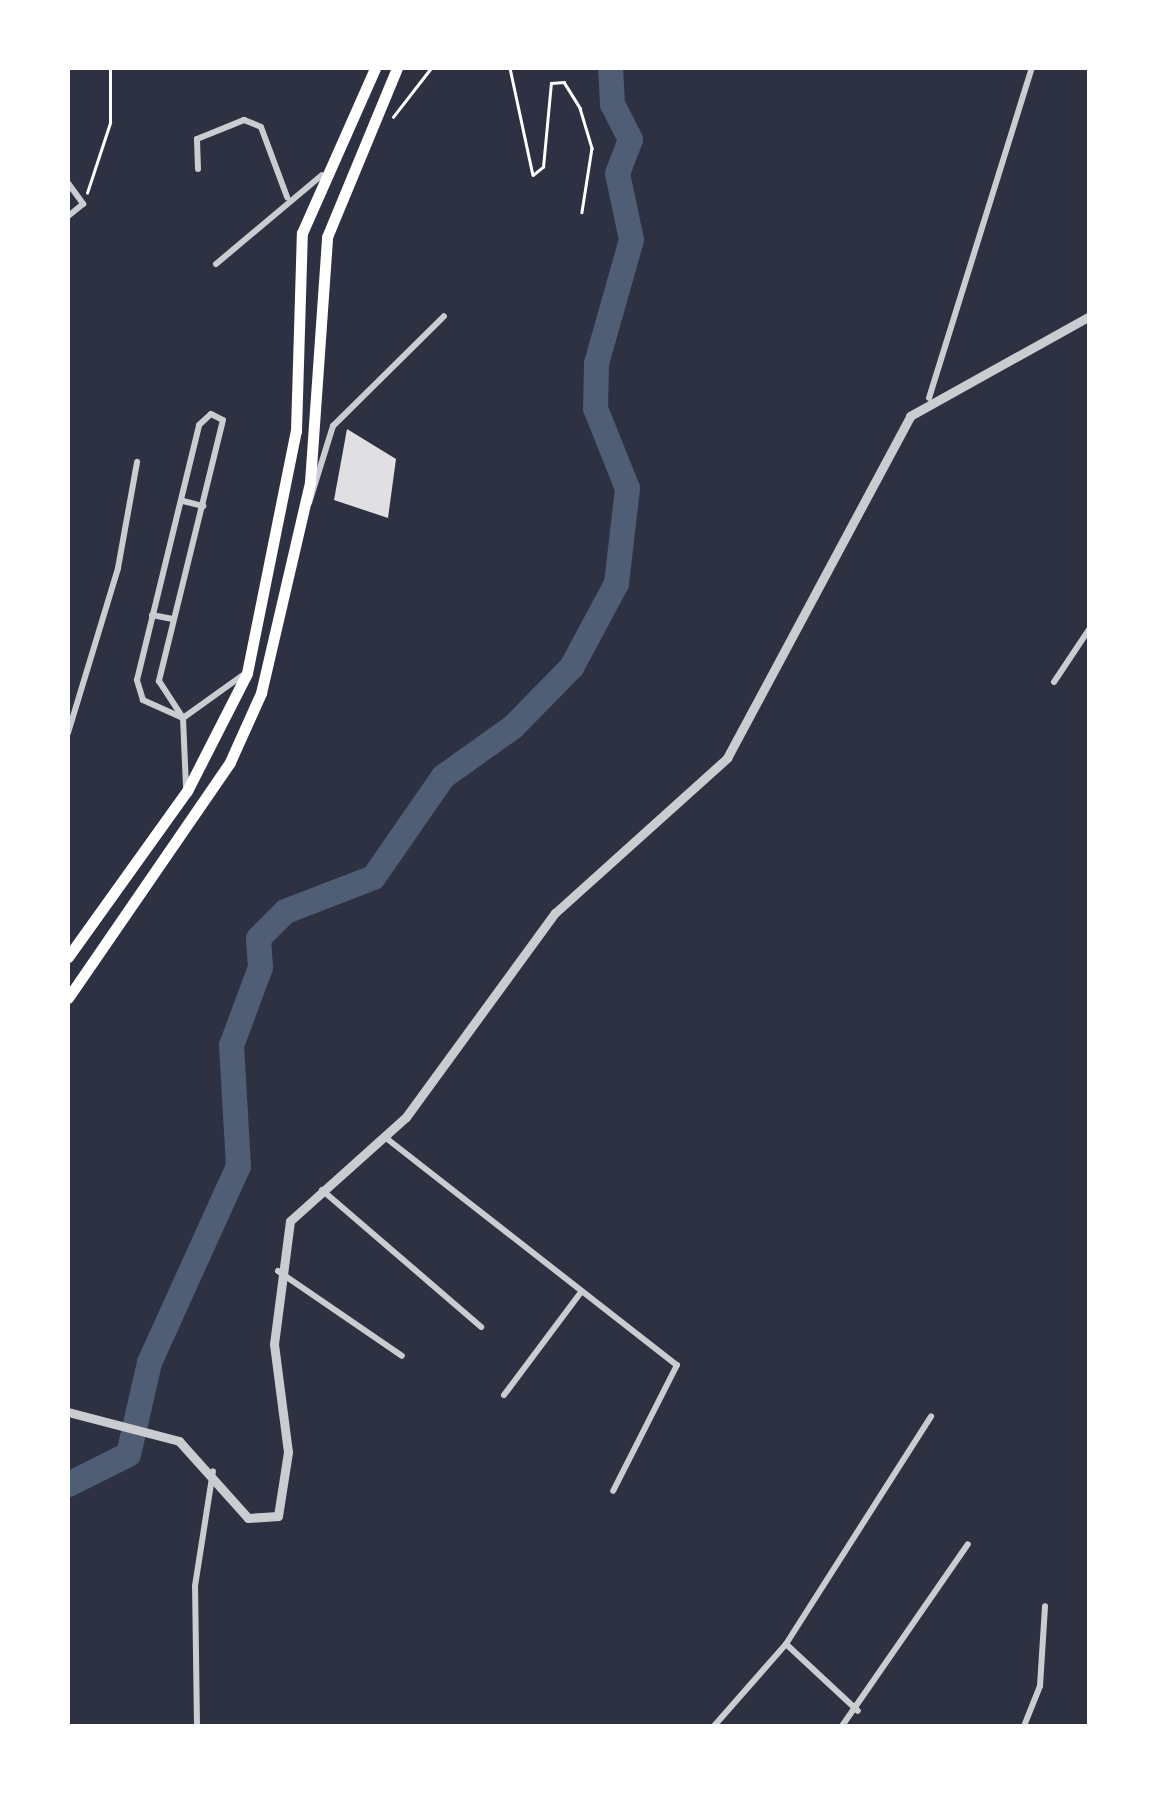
<!DOCTYPE html>
<style>
body{margin:0}
#map{position:relative;width:1157px;height:1794px;overflow:hidden;background:#2d3142;font-family:Barlow,sans-serif}
div>[style]{position:absolute}
[style*='--x']{left:calc(var(--x)*1px);top:calc(var(--y)*1px);width:calc(var(--w)*1px);rotate:calc(var(--a)*1deg)}
.river>*{height:25px;margin:-12.5px;padding:0 12.5px;transform-origin:12.5px;border-radius:12.5px;background:#4f5d75}
.building>*{inset:0;background:#e0e0e3}
.path>*{height:2.5px;margin:-1.25px;padding:0 1.25px;transform-origin:1.25px;border-radius:1.25px;background:#fff}
.minor>*{height:6px;margin:-3px;padding:0 3px;transform-origin:3px;border-radius:3px;background:#caccd0}
.tertiary>*{height:9px;margin:-4.5px;padding:0 4.5px;transform-origin:4.5px;border-radius:4.5px;background:#caccd0}
.primary>*{height:11px;margin:-5.5px;padding:0 5.5px;transform-origin:5.5px;border-radius:5.5px;background:#fff}
span{translate:-50% -50%;white-space:nowrap;text-align:center;line-height:1.15;-webkit-text-stroke:8px #fff;paint-order:stroke}
.frame{position:absolute;inset:0;border:70px solid #fff;pointer-events:none}
</style>
<div id="map">
<div class="river">
<i style="--x:68;--y:1484;--w:67;--a:-26.6"></i>
<i style="--x:128;--y:1454;--w:94;--a:-77.1"></i>
<i style="--x:149;--y:1362;--w:215;--a:-65.6"></i>
<i style="--x:238;--y:1166;--w:121;--a:-93.3"></i>
<i style="--x:231;--y:1045;--w:83;--a:-69.6"></i>
<i style="--x:260;--y:967;--w:29;--a:-94"></i>
<i style="--x:258;--y:938;--w:38;--a:-45"></i>
<i style="--x:285;--y:911;--w:94;--a:-21.1"></i>
<i style="--x:373;--y:877;--w:123;--a:-55.3"></i>
<i style="--x:443;--y:776;--w:85;--a:-35.4"></i>
<i style="--x:512;--y:727;--w:84;--a:-45.5"></i>
<i style="--x:571;--y:667;--w:95;--a:-61.8"></i>
<i style="--x:616;--y:583;--w:96;--a:-83.4"></i>
<i style="--x:627;--y:488;--w:86;--a:-111.8"></i>
<i style="--x:595;--y:408;--w:45;--a:-88.7"></i>
<i style="--x:596;--y:363;--w:129;--a:-74.2"></i>
<i style="--x:631;--y:239;--w:67;--a:-102"></i>
<i style="--x:617;--y:173;--w:36;--a:-69"></i>
<i style="--x:630;--y:139;--w:39;--a:-117"></i>
<i style="--x:612;--y:104;--w:36;--a:-93"></i>
</div>
<div class="building">
<i style="clip-path:polygon(347px 429px,396px 459px,388px 518px,334px 500px)"></i>
</div>
<div class="path">
<i style="--x:510;--y:68;--w:109;--a:77.9"></i>
<i style="--x:533;--y:175;--w:13;--a:-39"></i>
<i style="--x:543;--y:167;--w:84;--a:-84.6"></i>
<i style="--x:551;--y:83;--w:13;--a:-4"></i>
<i style="--x:564;--y:82;--w:31;--a:58"></i>
<i style="--x:580;--y:108;--w:42;--a:73.3"></i>
<i style="--x:592;--y:148;--w:65;--a:98.9"></i>
<i style="--x:393;--y:117;--w:62;--a:-52.2"></i>
<i style="--x:87;--y:193;--w:74;--a:-71.8"></i>
<i style="--x:110;--y:123;--w:55;--a:-90"></i>
</div>
<div class="minor">
<i style="--x:198;--y:169;--w:30;--a:-92"></i>
<i style="--x:197;--y:139;--w:51;--a:-22"></i>
<i style="--x:244;--y:120;--w:18;--a:22"></i>
<i style="--x:261;--y:127;--w:75;--a:69.6"></i>
<i style="--x:68;--y:183;--w:26;--a:54"></i>
<i style="--x:83;--y:204;--w:19;--a:141"></i>
<i style="--x:216;--y:264;--w:138;--a:-40"></i>
<i style="--x:929;--y:398;--w:346;--a:-72.7"></i>
<i style="--x:183;--y:501;--w:21;--a:14"></i>
<i style="--x:309;--y:503;--w:81;--a:-72.7"></i>
<i style="--x:333;--y:426;--w:156;--a:-44.7"></i>
<i style="--x:152;--y:615;--w:21;--a:11"></i>
<i style="--x:1054;--y:682;--w:65;--a:-56.3"></i>
<i style="--x:183;--y:718;--w:44;--a:-155.8"></i>
<i style="--x:143;--y:700;--w:21;--a:-107"></i>
<i style="--x:137;--y:680;--w:262;--a:-76.3"></i>
<i style="--x:199;--y:425;--w:16;--a:-43"></i>
<i style="--x:211;--y:414;--w:13;--a:27"></i>
<i style="--x:223;--y:420;--w:269;--a:103.8"></i>
<i style="--x:159;--y:681;--w:44;--a:57"></i>
<i style="--x:183;--y:718;--w:70;--a:87.5"></i>
<i style="--x:183;--y:718;--w:74;--a:-35.6"></i>
<i style="--x:68;--y:733;--w:172;--a:-73.1"></i>
<i style="--x:118;--y:568;--w:108;--a:-79.8"></i>
<i style="--x:386;--y:1138;--w:369;--a:38"></i>
<i style="--x:677;--y:1365;--w:141;--a:116.9"></i>
<i style="--x:322;--y:1190;--w:210;--a:40.7"></i>
<i style="--x:278;--y:1271;--w:150;--a:34.4"></i>
<i style="--x:504;--y:1395;--w:129;--a:-53.2"></i>
<i style="--x:786;--y:1644;--w:98;--a:42.9"></i>
<i style="--x:197;--y:1726;--w:140;--a:-90.8"></i>
<i style="--x:195;--y:1586;--w:116;--a:-81.1"></i>
<i style="--x:714;--y:1726;--w:109;--a:-48.7"></i>
<i style="--x:786;--y:1644;--w:270;--a:-57.5"></i>
<i style="--x:842;--y:1726;--w:221;--a:-55.3"></i>
<i style="--x:1024;--y:1726;--w:43;--a:-68.2"></i>
<i style="--x:1040;--y:1686;--w:80;--a:-86.4"></i>
</div>
<div class="tertiary">
<i style="--x:68;--y:1412;--w:115;--a:14.6"></i>
<i style="--x:179;--y:1441;--w:103;--a:48.1"></i>
<i style="--x:248;--y:1518;--w:30;--a:-4"></i>
<i style="--x:278;--y:1516;--w:65;--a:-81.1"></i>
<i style="--x:288;--y:1452;--w:109;--a:-97.4"></i>
<i style="--x:274;--y:1344;--w:124;--a:-82.6"></i>
<i style="--x:290;--y:1221;--w:156;--a:-41.9"></i>
<i style="--x:406;--y:1117;--w:253;--a:-53.9"></i>
<i style="--x:555;--y:913;--w:232;--a:-42"></i>
<i style="--x:727;--y:758;--w:388;--a:-61.8"></i>
<i style="--x:910;--y:416;--w:206;--a:-29.1"></i>
</div>
<div class="primary">
<i style="--x:68;--y:957;--w:204;--a:-54.4"></i>
<i style="--x:187;--y:791;--w:132;--a:-63"></i>
<i style="--x:247;--y:673;--w:247;--a:-78.6"></i>
<i style="--x:296;--y:431;--w:198;--a:-88.3"></i>
<i style="--x:302;--y:233;--w:180;--a:-66.1"></i>
<i style="--x:68;--y:998;--w:286;--a:-55.5"></i>
<i style="--x:230;--y:762;--w:76;--a:-65.8"></i>
<i style="--x:261;--y:693;--w:217;--a:-76.9"></i>
<i style="--x:310;--y:482;--w:246;--a:-86"></i>
<i style="--x:327;--y:237;--w:183;--a:-67.5"></i>
</div>
<div class="frame"></div>
</div>
